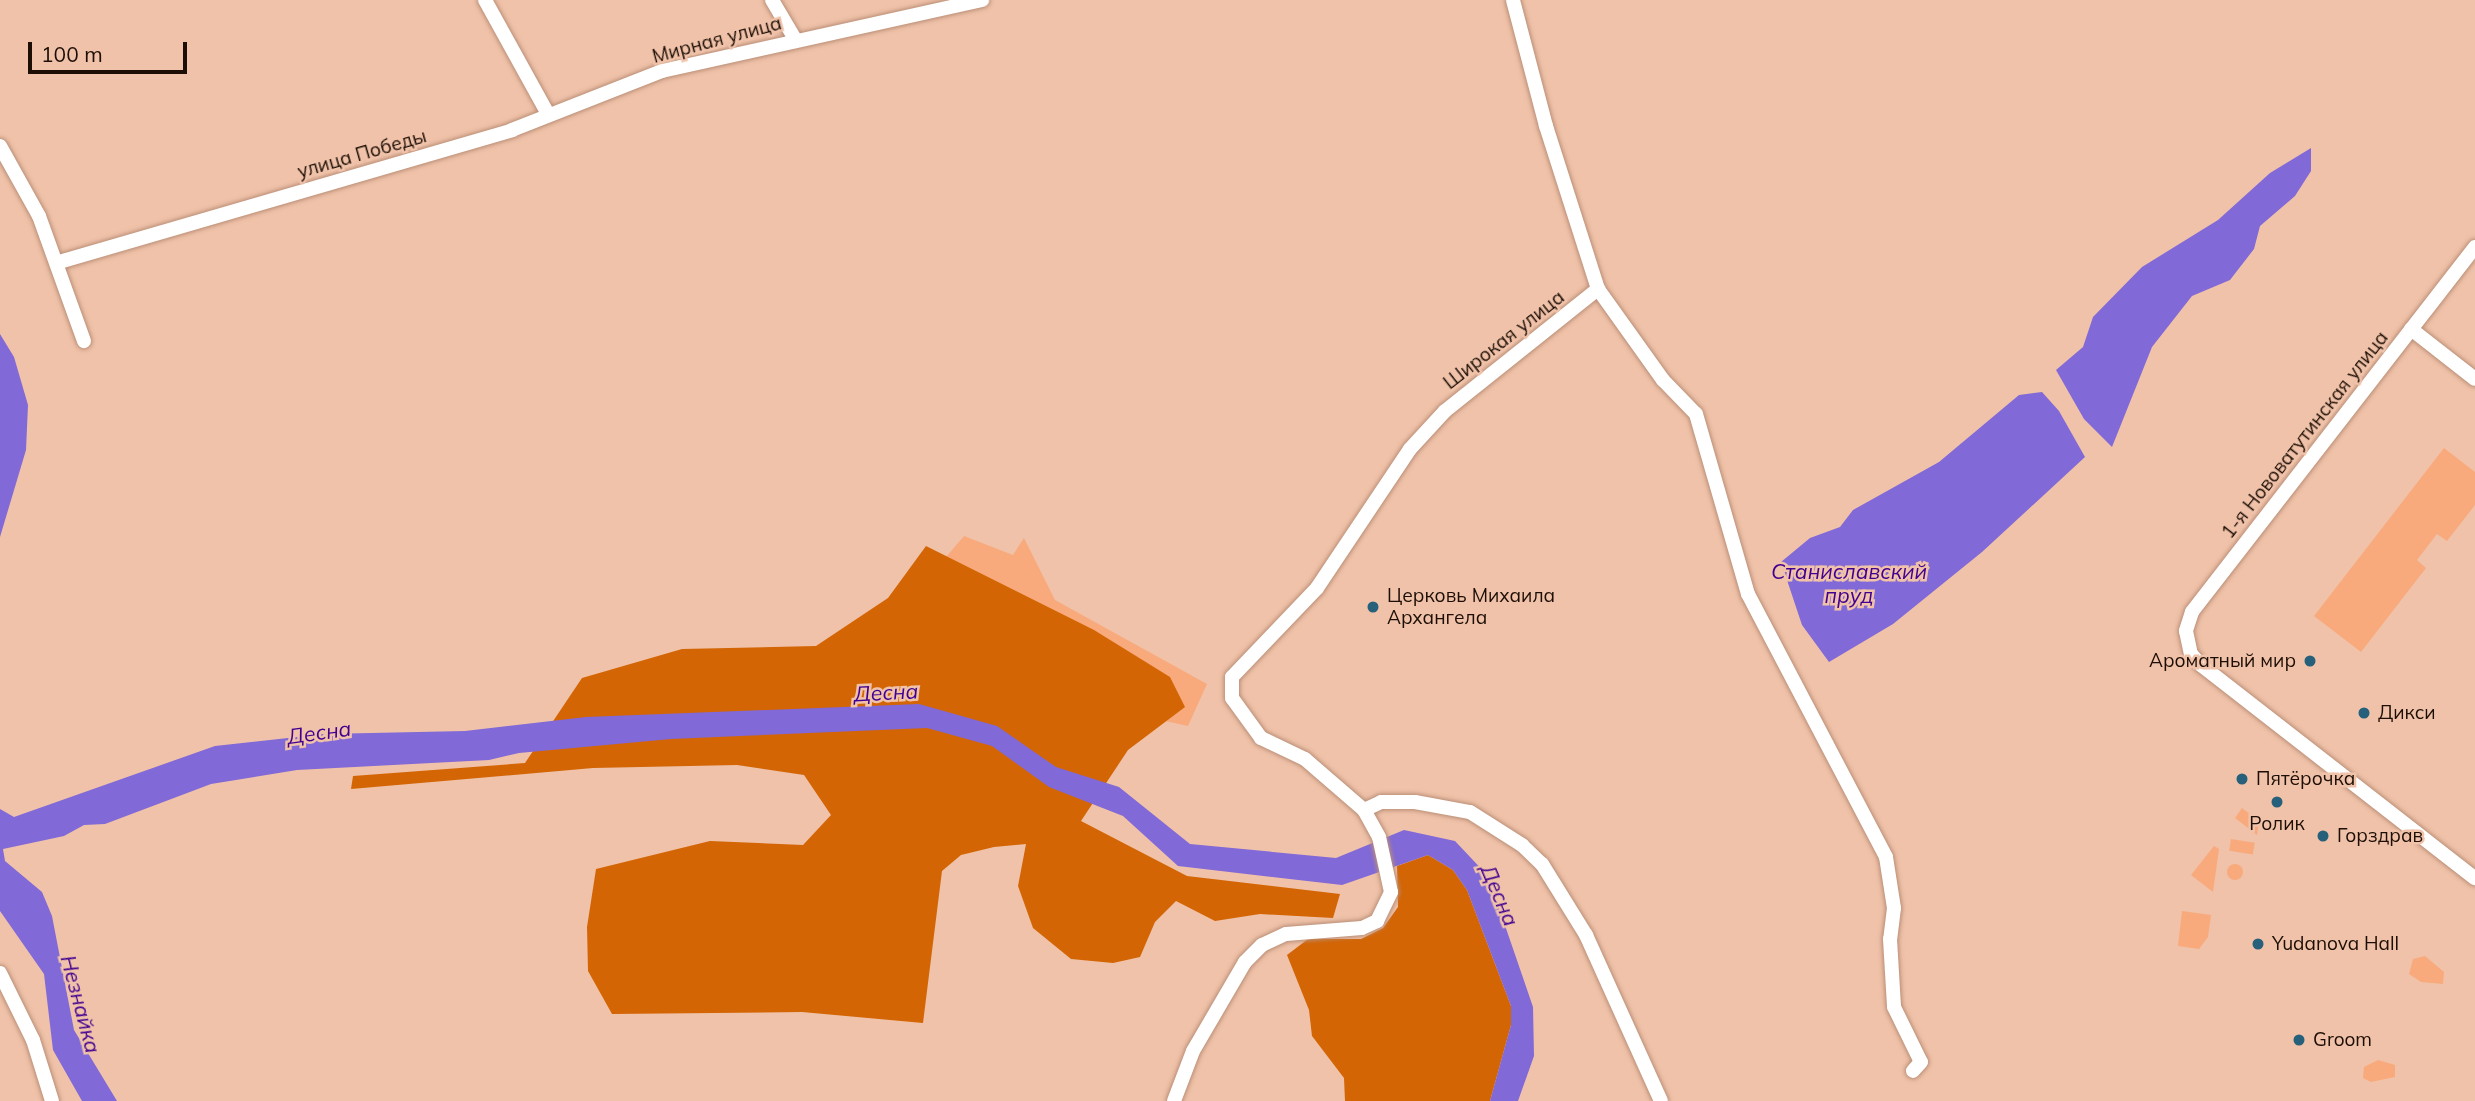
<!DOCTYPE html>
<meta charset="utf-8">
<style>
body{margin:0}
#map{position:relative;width:2475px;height:1101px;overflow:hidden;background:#f0c2a9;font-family:Mulish,sans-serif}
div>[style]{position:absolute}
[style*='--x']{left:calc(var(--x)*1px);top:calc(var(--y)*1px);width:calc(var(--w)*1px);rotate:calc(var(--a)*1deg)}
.green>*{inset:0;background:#f8aa7c;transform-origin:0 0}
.round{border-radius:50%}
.forest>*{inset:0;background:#d36505}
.water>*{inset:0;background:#8169d7}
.roads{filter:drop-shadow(0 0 2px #ba8f77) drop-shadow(0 0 2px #ba8f77)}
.minor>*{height:14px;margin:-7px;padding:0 7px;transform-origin:7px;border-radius:7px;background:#fff}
.dots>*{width:19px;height:19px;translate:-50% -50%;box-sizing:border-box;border:4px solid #f0c2a9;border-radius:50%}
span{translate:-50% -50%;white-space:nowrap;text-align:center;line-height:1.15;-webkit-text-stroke:5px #f0c2a9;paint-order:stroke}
.street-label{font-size:19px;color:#1d0e05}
.poi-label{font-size:19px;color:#1d0e05}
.left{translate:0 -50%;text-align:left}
.right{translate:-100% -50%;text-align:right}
.water-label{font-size:21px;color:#410091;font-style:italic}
.scale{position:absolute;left:28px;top:42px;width:159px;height:32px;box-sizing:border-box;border:4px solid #1d0e05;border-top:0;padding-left:9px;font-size:21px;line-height:24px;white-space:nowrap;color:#1d0e05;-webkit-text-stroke:5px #f0c2a9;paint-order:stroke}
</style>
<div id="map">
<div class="green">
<i style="clip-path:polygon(2444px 448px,2475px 472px,2475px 505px,2447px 541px,2437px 534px,2417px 560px,2426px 568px,2361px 652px,2314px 616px)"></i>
<i style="clip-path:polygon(964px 536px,1013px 555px,1024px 538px,1055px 600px,1207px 684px,1188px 726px,863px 654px)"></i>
<i style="clip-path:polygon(2242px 808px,2259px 821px,2257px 835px,2235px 818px)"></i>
<i style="left:2231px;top:839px;width:24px;height:12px;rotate:9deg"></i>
<i style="clip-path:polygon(2214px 846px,2219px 849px,2213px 892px,2191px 875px)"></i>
<i class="round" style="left:2227px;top:864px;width:16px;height:16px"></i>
<i style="clip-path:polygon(2182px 911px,2211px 915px,2208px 937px,2199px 949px,2178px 946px)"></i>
<i style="clip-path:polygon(2425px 956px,2444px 972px,2443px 984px,2421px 982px,2409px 974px,2413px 959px)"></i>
<i style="clip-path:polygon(2378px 1060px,2395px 1065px,2395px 1077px,2371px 1082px,2363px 1078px,2364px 1067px)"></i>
</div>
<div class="forest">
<i style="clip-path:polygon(926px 546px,1094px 630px,1170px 677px,1185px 707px,1128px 750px,1081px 821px,1187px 876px,1340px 894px,1333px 918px,1260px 914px,1215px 921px,1176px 901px,1155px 922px,1140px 957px,1113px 963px,1071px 959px,1033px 928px,1018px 886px,1026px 844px,994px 847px,961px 855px,942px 871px,923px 1023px,802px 1012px,612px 1014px,588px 971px,587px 927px,596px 869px,710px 841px,803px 845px,831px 815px,804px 775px,737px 765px,593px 768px,351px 789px,353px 776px,525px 763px,582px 678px,682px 649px,816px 646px,888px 598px)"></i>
<i style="clip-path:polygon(1428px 855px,1453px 870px,1467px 890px,1511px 1006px,1511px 1025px,1490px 1101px,1345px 1101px,1344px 1078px,1312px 1036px,1309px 1010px,1287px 955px,1308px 939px,1361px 939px,1383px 928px,1398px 907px,1397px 866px)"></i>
</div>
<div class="water">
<i style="clip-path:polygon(2311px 148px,2311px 171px,2295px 196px,2260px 226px,2254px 249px,2230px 280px,2192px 296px,2152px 347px,2112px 447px,2084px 419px,2056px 370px,2083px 347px,2093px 317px,2142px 267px,2218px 220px,2270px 173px)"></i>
<i style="clip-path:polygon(0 334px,14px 357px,28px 405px,26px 450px,0 537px)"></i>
<i style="clip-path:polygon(2042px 392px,2059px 411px,2085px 457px,1982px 552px,1893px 624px,1829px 662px,1802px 625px,1781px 562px,1810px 538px,1840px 527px,1853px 510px,1939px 462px,2019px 395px)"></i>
<i style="clip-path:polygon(919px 704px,997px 726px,1056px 767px,1119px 787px,1190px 844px,1336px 858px,1404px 830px,1455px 841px,1488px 876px,1533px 1007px,1534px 1056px,1518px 1101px,1490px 1101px,1511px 1025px,1511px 1006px,1467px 890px,1453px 870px,1428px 855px,1342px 885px,1178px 866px,1123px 816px,1049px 787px,992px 746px,927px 728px,671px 739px,519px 753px,489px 760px,297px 770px,211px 784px,105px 824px,84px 825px,64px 836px,3px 849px,5px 861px,42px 892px,52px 916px,74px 1030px,117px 1101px,82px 1101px,53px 1050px,44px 974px,0 911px,0 809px,14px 817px,215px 746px,324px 734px,465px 731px,586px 717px)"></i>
</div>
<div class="roads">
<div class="minor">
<i style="--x:485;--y:0;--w:130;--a:61.1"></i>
<i style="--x:772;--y:0;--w:45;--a:59.5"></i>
<i style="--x:0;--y:146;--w:80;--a:60.9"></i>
<i style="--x:39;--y:216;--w:133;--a:70.2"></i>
<i style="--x:2475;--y:247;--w:462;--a:127.8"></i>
<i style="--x:2192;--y:612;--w:20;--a:108"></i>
<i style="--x:2186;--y:631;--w:24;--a:78"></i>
<i style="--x:2191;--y:654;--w:15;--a:48"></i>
<i style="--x:2201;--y:665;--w:347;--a:37.9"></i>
<i style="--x:59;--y:262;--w:472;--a:-16.2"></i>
<i style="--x:512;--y:130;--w:161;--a:-21.5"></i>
<i style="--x:662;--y:71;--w:328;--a:-12.5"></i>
<i style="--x:1598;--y:289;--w:112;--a:54.5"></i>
<i style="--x:1663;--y:380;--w:47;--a:45.9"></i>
<i style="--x:1696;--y:414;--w:187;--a:73.9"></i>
<i style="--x:1748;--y:594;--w:297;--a:62.3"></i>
<i style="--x:1886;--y:857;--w:52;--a:81.1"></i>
<i style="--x:1894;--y:908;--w:31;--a:97"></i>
<i style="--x:1890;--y:939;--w:68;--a:86.6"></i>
<i style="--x:1894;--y:1007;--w:61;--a:63.9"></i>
<i style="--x:1921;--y:1062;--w:12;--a:132"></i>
<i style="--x:2411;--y:329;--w:81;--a:38"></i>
<i style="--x:1364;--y:810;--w:19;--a:-25"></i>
<i style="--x:1381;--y:802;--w:34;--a:0"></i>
<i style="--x:1415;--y:802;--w:56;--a:10.3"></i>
<i style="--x:1470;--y:812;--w:62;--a:32.4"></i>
<i style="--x:1522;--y:845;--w:28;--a:44"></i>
<i style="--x:1542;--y:864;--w:84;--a:58.2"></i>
<i style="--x:1586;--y:935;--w:182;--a:65.7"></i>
<i style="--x:0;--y:973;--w:75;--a:63.8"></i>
<i style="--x:33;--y:1040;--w:64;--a:72.7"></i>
<i style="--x:1174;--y:1101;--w:53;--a:-69.2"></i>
<i style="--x:1193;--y:1051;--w:103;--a:-59.7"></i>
<i style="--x:1245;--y:962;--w:24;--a:-45"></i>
<i style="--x:1262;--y:945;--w:26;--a:-25"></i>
<i style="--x:1286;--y:934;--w:76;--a:-4.5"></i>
<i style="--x:1362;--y:928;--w:17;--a:-25"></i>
<i style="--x:1377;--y:921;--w:32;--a:-64"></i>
<i style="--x:1391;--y:892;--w:56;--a:-102.3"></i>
<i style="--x:1379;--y:837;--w:31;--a:-119"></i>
<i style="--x:1364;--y:810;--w:78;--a:-139.2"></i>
<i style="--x:1305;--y:759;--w:49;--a:-154.5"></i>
<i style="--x:1261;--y:738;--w:49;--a:-125.9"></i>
<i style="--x:1232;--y:698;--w:21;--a:-90"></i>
<i style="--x:1232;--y:677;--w:123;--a:-46.3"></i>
<i style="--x:1317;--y:588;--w:167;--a:-56.2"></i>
<i style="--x:1410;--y:449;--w:52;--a:-47.4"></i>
<i style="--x:1445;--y:411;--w:196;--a:-38.6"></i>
<i style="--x:1598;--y:289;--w:171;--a:-107.7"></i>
<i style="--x:1546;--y:126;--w:130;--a:-104.7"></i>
</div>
</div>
<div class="dots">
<i style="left:1373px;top:607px;background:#27607a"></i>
<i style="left:2310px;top:661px;background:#27607a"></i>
<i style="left:2364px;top:713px;background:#27607a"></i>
<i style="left:2242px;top:779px;background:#27607a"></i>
<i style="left:2277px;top:802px;background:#27607a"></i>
<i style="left:2323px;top:836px;background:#27607a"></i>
<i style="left:2258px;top:944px;background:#27607a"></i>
<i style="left:2299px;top:1040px;background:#27607a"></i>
</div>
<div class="street-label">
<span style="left:717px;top:40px;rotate:-15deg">Мирная улица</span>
<span style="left:362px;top:154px;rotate:-16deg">улица Победы</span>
<span style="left:1504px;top:340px;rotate:-38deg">Широкая улица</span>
<span style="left:2305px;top:435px;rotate:-52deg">1-я Нововатутинская улица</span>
</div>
<div class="poi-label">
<span class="left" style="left:1387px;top:607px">Церковь Михаила<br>Архангела</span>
<span class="right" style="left:2296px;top:661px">Ароматный мир</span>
<span class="left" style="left:2378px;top:713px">Дикси</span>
<span class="left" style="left:2256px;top:779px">Пятёрочка</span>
<span style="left:2277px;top:824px">Ролик</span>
<span class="left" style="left:2337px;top:836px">Горздрав</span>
<span class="left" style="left:2272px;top:944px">Yudanova Hall</span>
<span class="left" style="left:2313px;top:1040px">Groom</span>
</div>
<div class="water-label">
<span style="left:1849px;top:583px">Станиславский<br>пруд</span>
<span style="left:886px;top:692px;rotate:-3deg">Десна</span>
<span style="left:319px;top:732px;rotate:-8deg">Десна</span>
<span style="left:1500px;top:895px;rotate:67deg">Десна</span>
<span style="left:81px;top:1004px;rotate:75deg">Незнайка</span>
</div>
<div class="scale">100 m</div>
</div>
